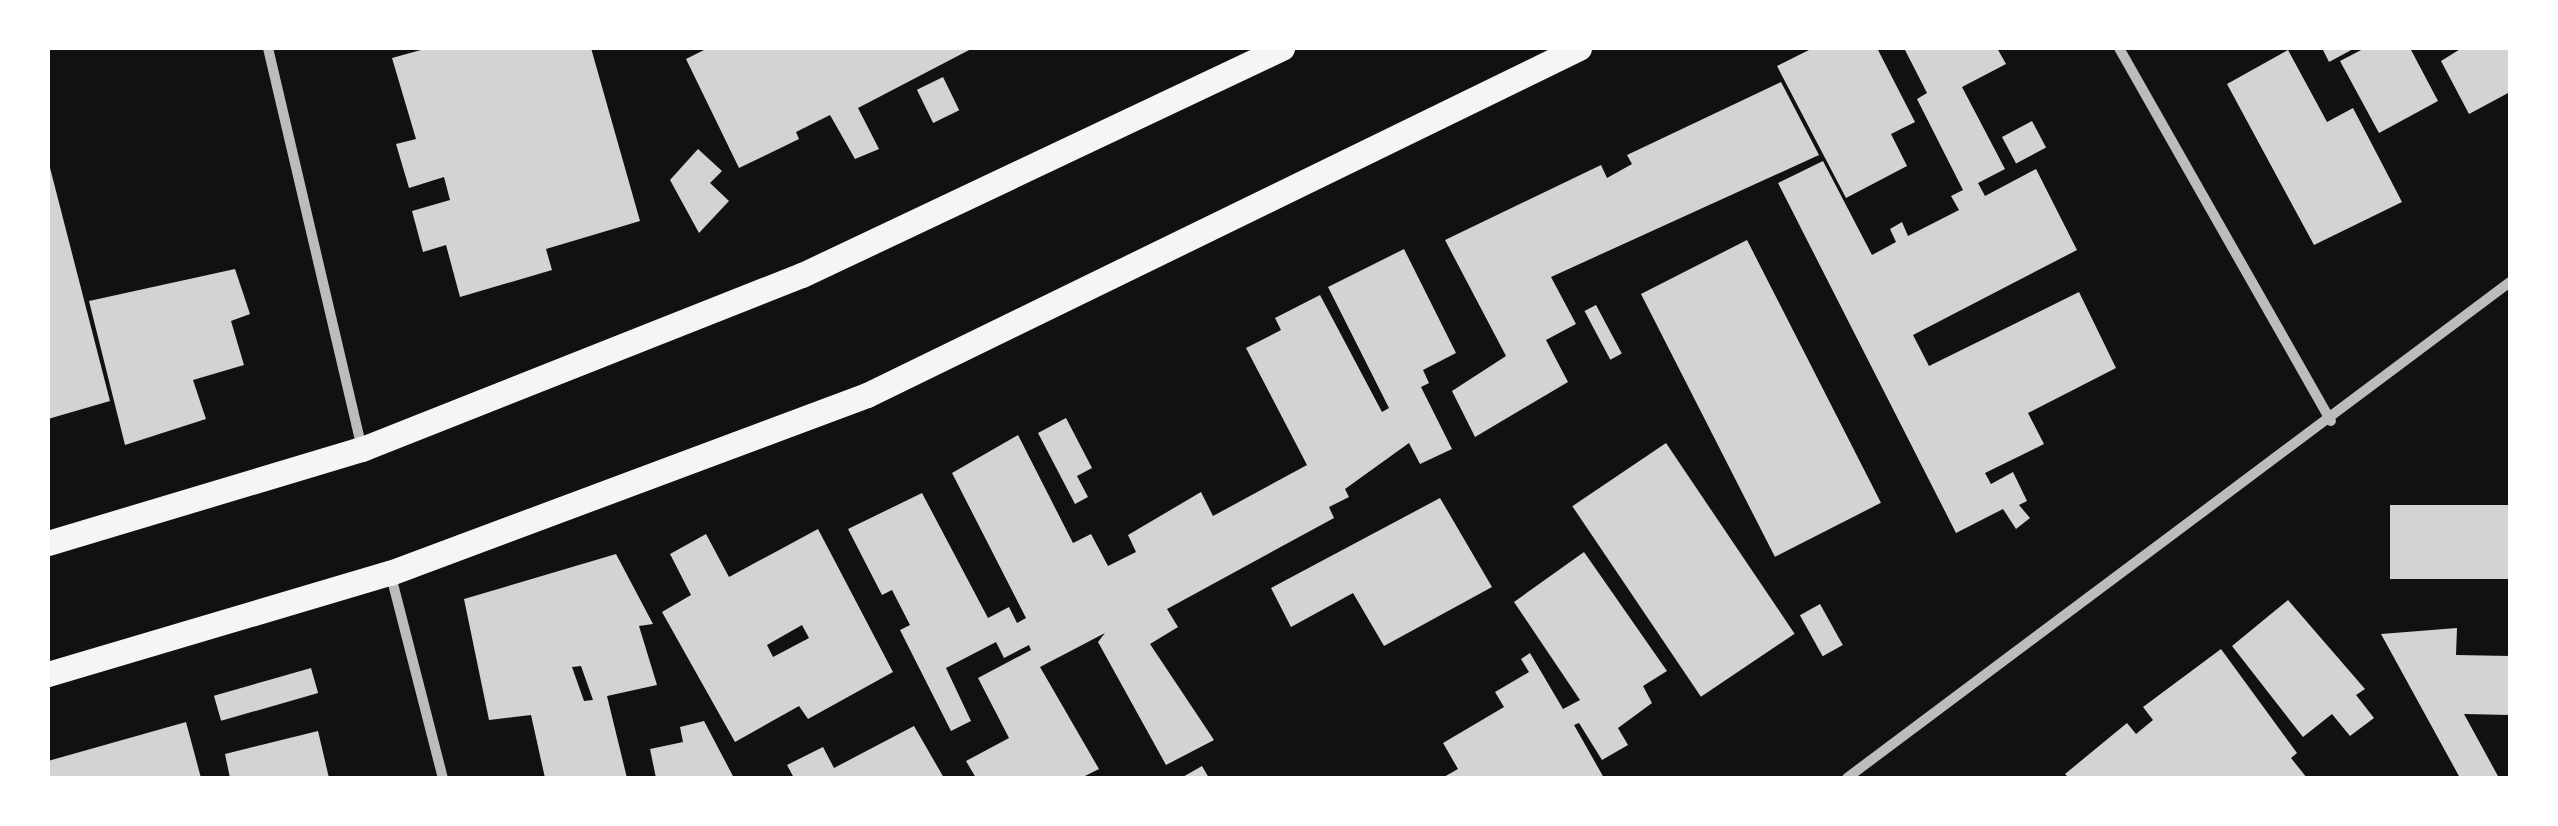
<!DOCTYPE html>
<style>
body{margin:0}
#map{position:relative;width:2558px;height:826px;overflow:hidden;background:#111;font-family:"Fira Sans",sans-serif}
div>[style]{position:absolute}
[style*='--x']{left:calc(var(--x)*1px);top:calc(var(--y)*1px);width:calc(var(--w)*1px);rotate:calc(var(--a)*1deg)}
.building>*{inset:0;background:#d3d3d3;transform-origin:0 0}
.minor>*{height:10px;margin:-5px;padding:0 5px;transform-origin:5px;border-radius:5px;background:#bcbcbc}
.primary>*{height:25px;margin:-12.5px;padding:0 12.5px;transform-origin:12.5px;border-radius:12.5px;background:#f5f5f5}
span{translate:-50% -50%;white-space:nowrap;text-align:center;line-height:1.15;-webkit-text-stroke:10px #fff;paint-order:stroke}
.frame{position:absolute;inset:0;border:50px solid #fff;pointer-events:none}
</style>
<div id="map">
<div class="building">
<i style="clip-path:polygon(428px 48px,591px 48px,640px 221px,546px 249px,552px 270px,460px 297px,446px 245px,423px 252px,412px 211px,450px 200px,444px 177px,409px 188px,396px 144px,416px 139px,392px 58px)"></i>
<i style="clip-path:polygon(708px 48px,973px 48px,858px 108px,879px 149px,855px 159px,830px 115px,796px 132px,799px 139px,739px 168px,686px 59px)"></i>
<i style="clip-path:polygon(1813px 48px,1877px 48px,1915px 122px,1891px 134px,1907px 166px,1846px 198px,1777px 66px)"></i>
<i style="clip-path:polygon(1904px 48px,1997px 48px,2006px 64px,1962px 87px,2005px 169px,1978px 183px,1985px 196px,2036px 169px,2077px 250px,1913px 335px,1929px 366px,2079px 292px,2116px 368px,2028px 413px,2044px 444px,1985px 473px,1991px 484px,2013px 472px,2027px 501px,2019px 505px,2030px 518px,2016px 529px,2003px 509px,1956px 533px,1778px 183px,1823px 161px,1872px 255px,1896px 242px,1890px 229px,1902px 222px,1908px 236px,1959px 210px,1951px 196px,1963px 190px,1917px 99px,1927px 93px)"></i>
<i style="clip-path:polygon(2322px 48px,2355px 48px,2329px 62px)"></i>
<i style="clip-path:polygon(2365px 48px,2410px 48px,2438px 101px,2379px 133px,2340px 61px)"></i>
<i style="clip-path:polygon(2462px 48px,2510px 48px,2510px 92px,2469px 114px,2441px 61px)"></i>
<i style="clip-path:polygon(2288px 50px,2327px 122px,2353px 108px,2402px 202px,2314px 245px,2227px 84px)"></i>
<i style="left:943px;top:77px;width:37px;height:29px;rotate:64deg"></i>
<i style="clip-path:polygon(1781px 82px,1819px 155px,1551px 277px,1576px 324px,1546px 340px,1568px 382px,1475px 437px,1452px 391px,1506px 356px,1445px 240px,1601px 165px,1607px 178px,1632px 164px,1627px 155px)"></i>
<i style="left:2032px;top:121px;width:30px;height:34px;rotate:62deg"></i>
<i style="clip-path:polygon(698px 149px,722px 171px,710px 183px,729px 201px,699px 233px,670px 180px)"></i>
<i style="clip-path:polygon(48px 160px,110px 401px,48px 419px)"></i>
<i style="left:1747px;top:240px;width:295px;height:119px;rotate:63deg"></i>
<i style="clip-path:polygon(1404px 249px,1456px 353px,1423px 370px,1429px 383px,1421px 387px,1452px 449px,1420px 464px,1409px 443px,1345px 489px,1349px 497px,1329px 507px,1334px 518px,1167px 609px,1178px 627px,1150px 644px,1214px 740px,1166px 765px,1098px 642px,1105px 633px,1040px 667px,1099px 769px,1081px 778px,976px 778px,966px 761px,1009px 738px,978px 678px,1031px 650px,1029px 645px,1004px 658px,996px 642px,946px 668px,971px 721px,951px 731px,900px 630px,910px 625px,892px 590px,882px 595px,848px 529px,922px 493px,988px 618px,1009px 607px,1017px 623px,1026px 618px,952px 473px,1018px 435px,1073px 543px,1091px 534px,1108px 566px,1136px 552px,1128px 535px,1201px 492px,1213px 516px,1307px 465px,1246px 348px,1281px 330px,1275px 318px,1320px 295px,1382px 412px,1389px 408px,1328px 287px)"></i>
<i style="clip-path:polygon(235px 269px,250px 314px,231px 321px,244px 365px,193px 380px,206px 419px,125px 445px,89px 301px)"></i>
<i style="left:1596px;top:305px;width:55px;height:13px;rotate:62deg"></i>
<i style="clip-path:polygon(1066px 418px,1092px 468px,1077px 476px,1088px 497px,1075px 504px,1038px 433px)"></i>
<i style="left:1666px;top:443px;width:230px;height:113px;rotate:56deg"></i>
<i style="clip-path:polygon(1440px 498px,1492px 587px,1384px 646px,1353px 593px,1291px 627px,1271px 588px)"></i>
<i style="left:2510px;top:505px;width:74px;height:120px;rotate:90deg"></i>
<i style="clip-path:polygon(evenodd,818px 529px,893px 672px,808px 719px,799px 706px,735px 742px,662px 612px,691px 595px,670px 554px,706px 534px,729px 577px,818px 529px,802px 625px,809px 638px,773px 657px,767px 645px,802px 625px)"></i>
<i style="clip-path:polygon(1584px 552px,1667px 671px,1643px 686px,1652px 703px,1618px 728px,1628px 745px,1602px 760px,1579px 723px,1574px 725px,1604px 778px,1442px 778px,1458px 769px,1443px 743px,1504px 707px,1495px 692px,1529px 672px,1521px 659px,1530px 653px,1563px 709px,1580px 700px,1514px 602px)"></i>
<i style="clip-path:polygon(evenodd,616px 554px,653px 624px,639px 626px,657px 685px,607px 696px,627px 778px,545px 778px,531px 715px,489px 720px,464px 599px,616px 554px,581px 666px,593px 700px,584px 701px,572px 667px,581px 666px)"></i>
<i style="clip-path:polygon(2288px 600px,2365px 689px,2356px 695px,2374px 718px,2350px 736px,2332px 714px,2303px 737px,2232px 646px)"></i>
<i style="left:1820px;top:604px;width:47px;height:23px;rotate:61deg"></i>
<i style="clip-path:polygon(2457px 628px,2456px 655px,2510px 656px,2510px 715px,2464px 714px,2499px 778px,2460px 778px,2381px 634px)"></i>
<i style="clip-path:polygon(2221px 649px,2297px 753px,2291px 758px,2307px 778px,2069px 778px,2065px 774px,2127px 723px,2136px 734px,2153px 720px,2143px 707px)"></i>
<i style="left:311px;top:668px;width:26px;height:101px;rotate:74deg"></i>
<i style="clip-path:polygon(704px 721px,734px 778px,656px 778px,650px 749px,683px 742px,680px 727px)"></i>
<i style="clip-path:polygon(186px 722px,201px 778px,49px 776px,48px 761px)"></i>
<i style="clip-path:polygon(914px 726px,944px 778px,794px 778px,787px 765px,823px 747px,834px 768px)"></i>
<i style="clip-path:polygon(318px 731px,329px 778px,230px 778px,225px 754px)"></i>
<i style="clip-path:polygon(1202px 766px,1209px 778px,1181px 778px)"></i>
</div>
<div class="minor">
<i style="--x:268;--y:48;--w:411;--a:76.8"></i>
<i style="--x:2119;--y:48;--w:429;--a:60.4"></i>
<i style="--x:391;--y:576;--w:209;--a:75.6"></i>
<i style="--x:1847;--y:778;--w:828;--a:-36.8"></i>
</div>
<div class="primary">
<i style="--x:48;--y:543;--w:328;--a:-16.7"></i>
<i style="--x:362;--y:449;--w:473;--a:-21.6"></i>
<i style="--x:802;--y:275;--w:531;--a:-25.31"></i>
<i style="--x:48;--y:674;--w:357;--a:-16.5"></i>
<i style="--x:390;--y:573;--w:509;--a:-20.46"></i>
<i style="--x:867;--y:395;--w:792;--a:-25.98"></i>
</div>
<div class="frame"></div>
</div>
